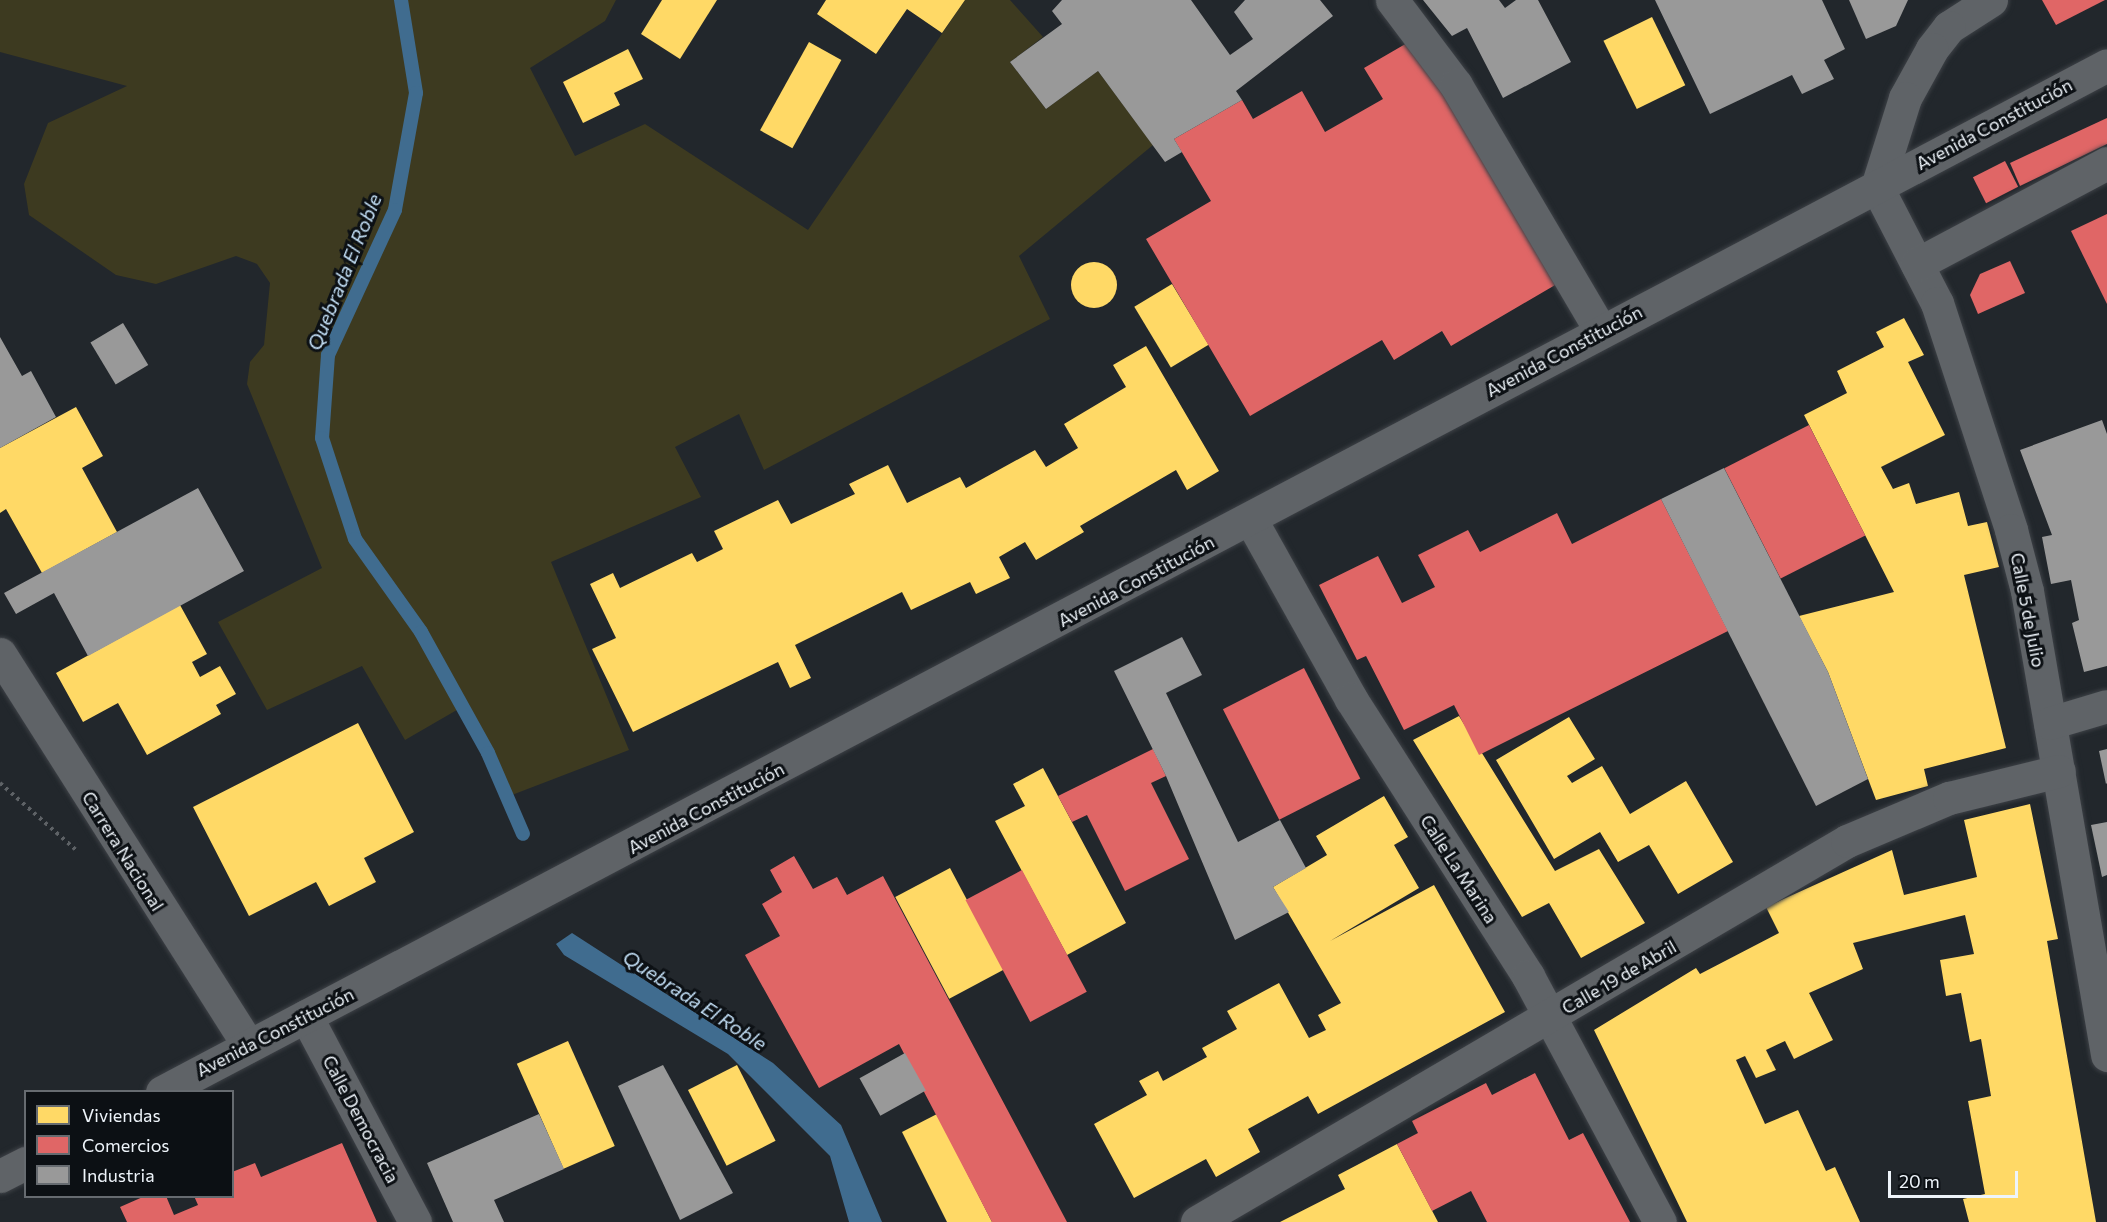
<!DOCTYPE html>
<meta charset="utf-8">
<style>
body{margin:0}
#map{position:relative;width:2107px;height:1222px;overflow:hidden;background:#22272c;font-family:Commissioner,sans-serif}
div>[style]{position:absolute}
[style*='--x']{left:calc(var(--x)*1px);top:calc(var(--y)*1px);width:calc(var(--w)*1px);rotate:calc(var(--a)*1deg)}
.green>*{inset:0;background:#3d3a20}
.water>*{inset:0;background:#406c8f}
.homes>*{inset:0;background:#ffd966;transform-origin:0 0}
.round{border-radius:50%}
.shops>*{inset:0;background:#e06666;transform-origin:0 0}
.industry>*{inset:0;background:#999;transform-origin:0 0}
.stream>*{height:14px;margin:-7px;padding:0 7px;transform-origin:7px;border-radius:7px;background:#406c8f}
.path>*{height:4px;margin-top:-2px;transform-origin:0;background:repeating-linear-gradient(90deg,#5e6266 0 3px,transparent 0 7.5px)}
.roads{filter:drop-shadow(0 0 2px #3d4146) drop-shadow(0 0 2px #3d4146)}
.minor>*{height:33px;margin:-16.5px;padding:0 16.5px;transform-origin:16.5px;border-radius:16.5px;background:#5f6367}
span{translate:-50% -50%;white-space:nowrap;text-align:center;line-height:1.15;-webkit-text-stroke:6px #0c1014;paint-order:stroke}
.street-label{font-size:18px;color:#eef4fa}
.water-label{font-size:20px;color:#c2def5;font-style:italic}
.legend{position:absolute;left:24px;top:1090px;width:210px;height:108px;box-sizing:border-box;background:#0c1014;border:2px solid #666b70;margin:0;padding:8px 10px;list-style:none;font-size:18px;color:#eef4fa}
.legend li{display:flex;align-items:center;gap:12px;height:30px}
.legend b{width:30px;border:2px solid #666b70}
.scale{position:absolute;left:1888px;top:1171px;width:130px;height:27px;box-sizing:border-box;border:3px solid #eef4fa;border-top:0;padding-left:8px;font-size:18px;line-height:21px;white-space:nowrap;color:#eef4fa;-webkit-text-stroke:4px #0c1014;paint-order:stroke}
</style>
<div id="map">
<div class="green">
<i style="clip-path:polygon(0 0,616px 0,605px 21px,530px 68px,575px 156px,645px 124px,808px 230px,965px 0,1010px 0,1043px 37px,1010px 62px,1046px 109px,1098px 71px,1153px 145px,1019px 256px,1050px 319px,764px 470px,739px 414px,675px 447px,701px 497px,551px 562px,629px 750px,507px 797px,462px 707px,405px 740px,362px 666px,267px 710px,218px 622px,322px 568px,247px 384px,250px 362px,264px 345px,270px 283px,257px 264px,236px 256px,156px 284px,116px 275px,29px 215px,24px 184px,48px 123px,127px 86px,0 52px)"></i>
</div>
<div class="water">
<i style="clip-path:polygon(572px 933px,773px 1063px,841px 1125px,882px 1222px,849px 1222px,830px 1156px,728px 1054px,564px 955px,556px 944px)"></i>
</div>
<div class="homes">
<i style="clip-path:polygon(662px 0,717px 0,680px 59px,641px 34px)"></i>
<i style="clip-path:polygon(826px 0,965px 0,942px 33px,907px 9px,876px 54px,817px 14px)"></i>
<i style="left:1652px;top:17px;width:76px;height:54px;rotate:64deg"></i>
<i style="left:809px;top:42px;width:37px;height:101px;rotate:29deg"></i>
<i style="clip-path:polygon(628px 49px,643px 79px,614px 93px,620px 105px,583px 123px,563px 82px)"></i>
<i class="round" style="left:1071px;top:262px;width:46px;height:46px"></i>
<i style="left:1172px;top:284px;width:71px;height:44px;rotate:59deg"></i>
<i style="clip-path:polygon(1904px 318px,1924px 355px,1908px 362px,1945px 435px,1881px 467px,1893px 489px,1909px 483px,1916px 504px,1959px 492px,1968px 526px,1987px 522px,1999px 567px,1964px 575px,2006px 748px,1924px 769px,1928px 786px,1876px 800px,1828px 672px,1799px 616px,1894px 592px,1804px 415px,1847px 393px,1837px 371px,1884px 347px,1876px 332px)"></i>
<i style="clip-path:polygon(1146px 346px,1219px 471px,1187px 490px,1176px 470px,1080px 526px,1084px 532px,1036px 560px,1025px 542px,999px 557px,1010px 578px,976px 594px,970px 582px,911px 610px,902px 592px,795px 645px,811px 678px,790px 688px,778px 662px,633px 732px,592px 649px,616px 638px,590px 584px,613px 573px,620px 588px,692px 553px,697px 562px,723px 549px,714px 531px,778px 500px,791px 524px,855px 494px,849px 484px,888px 465px,907px 503px,960px 477px,966px 488px,1035px 450px,1046px 467px,1078px 448px,1064px 424px,1126px 387px,1113px 365px)"></i>
<i style="clip-path:polygon(76px 407px,103px 456px,82px 468px,117px 532px,42px 573px,6px 509px,0 513px,0 448px)"></i>
<i style="clip-path:polygon(180px 605px,207px 654px,192px 662px,200px 677px,220px 666px,236px 694px,216px 705px,221px 714px,147px 755px,118px 703px,83px 722px,56px 673px)"></i>
<i style="clip-path:polygon(1459px 716px,1555px 871px,1599px 849px,1645px 923px,1581px 958px,1549px 903px,1522px 917px,1413px 740px)"></i>
<i style="clip-path:polygon(1569px 717px,1595px 759px,1567px 776px,1572px 783px,1602px 766px,1630px 814px,1686px 781px,1733px 862px,1678px 894px,1649px 845px,1618px 862px,1600px 832px,1554px 859px,1496px 760px)"></i>
<i style="clip-path:polygon(358px 723px,414px 832px,364px 858px,376px 882px,329px 906px,316px 882px,249px 916px,193px 807px)"></i>
<i style="clip-path:polygon(1043px 768px,1126px 923px,1067px 955px,995px 821px,1025px 806px,1013px 784px)"></i>
<i style="clip-path:polygon(1384px 796px,1408px 837px,1394px 845px,1419px 888px,1330px 941px,1434px 885px,1505px 1012px,1318px 1114px,1308px 1096px,1248px 1129px,1260px 1152px,1216px 1177px,1206px 1159px,1134px 1198px,1094px 1124px,1147px 1095px,1139px 1081px,1158px 1071px,1163px 1081px,1207px 1057px,1202px 1048px,1237px 1029px,1227px 1011px,1279px 983px,1309px 1038px,1326px 1030px,1318px 1015px,1341px 1003px,1273px 887px,1327px 855px,1316px 836px)"></i>
<i style="clip-path:polygon(2030px 804px,2058px 939px,2047px 941px,2096px 1222px,1969px 1222px,1963px 1199px,1985px 1194px,1968px 1101px,1991px 1096px,1981px 1039px,1970px 1042px,1961px 993px,1946px 996px,1940px 960px,1974px 954px,1965px 915px,1853px 943px,1863px 969px,1809px 993px,1833px 1040px,1794px 1059px,1785px 1041px,1766px 1050px,1776px 1070px,1756px 1078px,1745px 1056px,1736px 1060px,1765px 1124px,1798px 1110px,1826px 1171px,1835px 1167px,1860px 1222px,1687px 1222px,1594px 1030px,1696px 968px,1700px 974px,1779px 933px,1766px 907px,1892px 850px,1904px 895px,1977px 877px,1964px 820px)"></i>
<i style="left:950px;top:868px;width:115px;height:62px;rotate:62deg"></i>
<i style="left:568px;top:1041px;width:115px;height:56px;rotate:66deg"></i>
<i style="left:737px;top:1065px;width:85px;height:55px;rotate:63deg"></i>
<i style="clip-path:polygon(937px 1114px,992px 1222px,947px 1222px,902px 1132px)"></i>
<i style="clip-path:polygon(1397px 1144px,1438px 1222px,1280px 1222px,1345px 1189px,1338px 1175px)"></i>
</div>
<div class="shops">
<i style="clip-path:polygon(2042px 0,2105px 0,2056px 25px)"></i>
<i style="clip-path:polygon(1414px 39px,1562px 281px,1451px 346px,1442px 331px,1394px 360px,1382px 340px,1250px 416px,1146px 239px,1211px 201px,1174px 139px,1242px 100px,1253px 119px,1302px 91px,1325px 132px,1383px 99px,1364px 68px)"></i>
<i style="clip-path:polygon(2107px 118px,2107px 144px,2020px 186px,2010px 163px)"></i>
<i style="left:2005px;top:161px;width:29px;height:36px;rotate:63deg"></i>
<i style="clip-path:polygon(2107px 214px,2107px 304px,2071px 231px)"></i>
<i style="clip-path:polygon(2010px 261px,2025px 293px,1978px 314px,1970px 295px,1980px 274px)"></i>
<i style="left:1809px;top:425px;width:124px;height:95px;rotate:63deg"></i>
<i style="clip-path:polygon(1661px 499px,1728px 631px,1479px 755px,1454px 705px,1404px 730px,1366px 656px,1357px 660px,1319px 585px,1378px 556px,1402px 603px,1435px 587px,1418px 555px,1468px 530px,1480px 552px,1557px 513px,1572px 544px)"></i>
<i style="left:1304px;top:668px;width:124px;height:91px;rotate:63deg"></i>
<i style="clip-path:polygon(1153px 749px,1166px 776px,1151px 783px,1189px 859px,1125px 891px,1087px 815px,1072px 822px,1058px 796px)"></i>
<i style="clip-path:polygon(794px 856px,813px 889px,837px 877px,847px 895px,883px 876px,1067px 1222px,992px 1222px,899px 1044px,819px 1088px,745px 955px,780px 936px,762px 904px,782px 892px,770px 870px)"></i>
<i style="left:1022px;top:870px;width:138px;height:64px;rotate:62deg"></i>
<i style="clip-path:polygon(1535px 1073px,1569px 1140px,1583px 1133px,1630px 1222px,1487px 1222px,1471px 1191px,1432px 1211px,1397px 1144px,1418px 1133px,1412px 1121px,1486px 1083px,1492px 1095px)"></i>
<i style="clip-path:polygon(342px 1143px,377px 1222px,127px 1222px,120px 1207px,145px 1196px,166px 1196px,174px 1215px,198px 1205px,194px 1196px,232px 1196px,232px 1172px,255px 1163px,261px 1177px)"></i>
</div>
<div class="industry">
<i style="clip-path:polygon(1062px 0,1191px 0,1230px 55px,1253px 39px,1234px 12px,1245px 0,1320px 0,1333px 16px,1236px 91px,1242px 100px,1174px 139px,1182px 152px,1165px 162px,1098px 71px,1046px 109px,1010px 62px,1062px 24px,1052px 11px)"></i>
<i style="clip-path:polygon(1423px 0,1499px 0,1505px 8px,1516px 0,1538px 0,1571px 62px,1503px 98px,1467px 28px,1452px 36px)"></i>
<i style="clip-path:polygon(1655px 0,1822px 0,1845px 49px,1824px 60px,1834px 79px,1802px 94px,1792px 75px,1710px 114px)"></i>
<i style="clip-path:polygon(1849px 0,1908px 0,1896px 26px,1866px 39px)"></i>
<i style="left:123px;top:323px;width:49px;height:38px;rotate:59deg"></i>
<i style="clip-path:polygon(0 337px,22px 376px,31px 371px,56px 417px,0 448px)"></i>
<i style="clip-path:polygon(2102px 420px,2107px 434px,2107px 666px,2084px 672px,2072px 623px,2079px 620px,2071px 580px,2051px 584px,2042px 537px,2052px 535px,2020px 450px)"></i>
<i style="clip-path:polygon(1724px 468px,1828px 672px,1868px 779px,1816px 806px,1661px 499px)"></i>
<i style="clip-path:polygon(198px 488px,244px 571px,88px 656px,54px 593px,16px 614px,4px 593px)"></i>
<i style="clip-path:polygon(1182px 637px,1202px 675px,1166px 693px,1238px 842px,1280px 820px,1306px 868px,1273px 887px,1289px 912px,1235px 940px,1166px 776px,1114px 671px)"></i>
<i style="clip-path:polygon(2107px 749px,2107px 783px,2106px 784px,2099px 751px)"></i>
<i style="clip-path:polygon(2107px 822px,2107px 875px,2102px 877px,2091px 825px)"></i>
<i style="left:905px;top:1053px;width:43px;height:52px;rotate:61deg"></i>
<i style="clip-path:polygon(663px 1065px,733px 1193px,680px 1220px,618px 1086px)"></i>
<i style="clip-path:polygon(539px 1114px,564px 1169px,494px 1200px,504px 1222px,453px 1222px,427px 1163px)"></i>
</div>
<div class="stream">
<i style="--x:401;--y:0;--w:94;--a:80.8"></i>
<i style="--x:416;--y:93;--w:119;--a:100.2"></i>
<i style="--x:395;--y:210;--w:160;--a:114.8"></i>
<i style="--x:328;--y:355;--w:83;--a:94.1"></i>
<i style="--x:322;--y:438;--w:106;--a:71.9"></i>
<i style="--x:355;--y:539;--w:114;--a:54.6"></i>
<i style="--x:421;--y:632;--w:138;--a:61"></i>
<i style="--x:488;--y:753;--w:88;--a:66.6"></i>
</div>
<div class="path">
<i style="--x:0;--y:783;--w:101;--a:41.4"></i>
</div>
<div class="roads">
<div class="minor">
<i style="--x:1392;--y:0;--w:106;--a:53"></i>
<i style="--x:1456;--y:85;--w:286;--a:59.5"></i>
<i style="--x:1991;--y:0;--w:50;--a:147.3"></i>
<i style="--x:1949;--y:27;--w:28;--a:128"></i>
<i style="--x:1932;--y:49;--w:56;--a:118.9"></i>
<i style="--x:1905;--y:98;--w:93;--a:107.5"></i>
<i style="--x:1877;--y:187;--w:131;--a:62.7"></i>
<i style="--x:1937;--y:303;--w:239;--a:71.9"></i>
<i style="--x:2011;--y:530;--w:63;--a:75.3"></i>
<i style="--x:2027;--y:591;--w:471;--a:80.2"></i>
<i style="--x:1917;--y:264;--w:215;--a:-28"></i>
<i style="--x:1251;--y:520;--w:205;--a:60.8"></i>
<i style="--x:1351;--y:699;--w:329;--a:57.4"></i>
<i style="--x:1528;--y:976;--w:279;--a:61.8"></i>
<i style="--x:0;--y:654;--w:464;--a:57.6"></i>
<i style="--x:2050;--y:723;--w:59;--a:-16.6"></i>
<i style="--x:306;--y:1016;--w:233;--a:62.1"></i>
<i style="--x:162;--y:1092;--w:2199;--a:-27.83"></i>
<i style="--x:0;--y:1176;--w:29;--a:-27"></i>
<i style="--x:1197;--y:1222;--w:753;--a:-30.38"></i>
<i style="--x:1847;--y:841;--w:111;--a:-22.9"></i>
<i style="--x:1949;--y:798;--w:113;--a:-13.8"></i>
</div>
</div>
<div class="street-label">
<span style="left:1994px;top:124px;rotate:-28deg">Avenida Constitución</span>
<span style="left:1564px;top:351px;rotate:-28deg">Avenida Constitución</span>
<span style="left:1136px;top:581px;rotate:-28deg">Avenida Constitución</span>
<span style="left:2028px;top:610px;rotate:79deg">Calle 5 de Julio</span>
<span style="left:706px;top:808px;rotate:-28deg">Avenida Constitución</span>
<span style="left:123px;top:851px;rotate:58deg">Carrera Nacional</span>
<span style="left:1459px;top:869px;rotate:57deg">Calle La Marina</span>
<span style="left:1619px;top:977px;rotate:-30deg">Calle 19 de Abril</span>
<span style="left:275px;top:1032px;rotate:-27deg">Avenida Constitución</span>
<span style="left:361px;top:1119px;rotate:62deg">Calle Democracia</span>
</div>
<div class="water-label">
<span style="left:344px;top:272px;rotate:-68deg">Quebrada El Roble</span>
<span style="left:695px;top:1000px;rotate:33deg">Quebrada El Roble</span>
</div>
<ul class="legend">
<li><b style="height:16px;background:#ffd966"></b>Viviendas</li>
<li><b style="height:16px;background:#e06666"></b>Comercios</li>
<li><b style="height:16px;background:#999"></b>Industria</li>
</ul>
<div class="scale">20 m</div>
</div>
